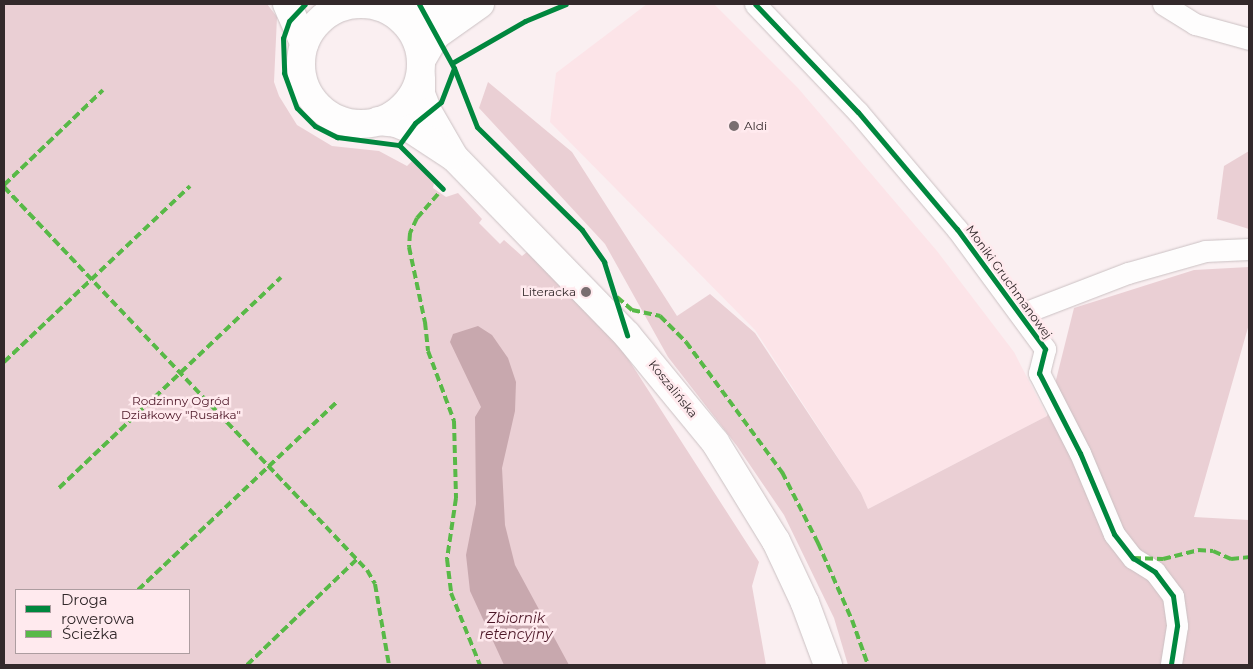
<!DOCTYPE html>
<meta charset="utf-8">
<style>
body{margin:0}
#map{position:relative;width:1253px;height:669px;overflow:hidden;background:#faeff1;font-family:Montserrat,sans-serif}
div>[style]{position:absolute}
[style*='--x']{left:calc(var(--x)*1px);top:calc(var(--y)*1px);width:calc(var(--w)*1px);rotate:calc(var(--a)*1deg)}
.built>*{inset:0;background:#fce4e8}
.green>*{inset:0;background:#eacfd4}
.water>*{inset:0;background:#c8a8ae}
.roads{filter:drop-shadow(0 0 1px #cbc1c3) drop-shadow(0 0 1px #cbc1c3)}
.minor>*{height:21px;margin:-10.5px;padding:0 10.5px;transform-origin:10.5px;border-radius:10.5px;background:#fefdfd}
.tertiary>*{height:28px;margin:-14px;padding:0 14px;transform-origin:14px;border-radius:14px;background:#fefdfd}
.tertiary>.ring{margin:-14px;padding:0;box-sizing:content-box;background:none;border:28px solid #fefdfd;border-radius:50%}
.quiet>*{height:4px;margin-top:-2px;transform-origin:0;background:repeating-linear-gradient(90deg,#58b947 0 8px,transparent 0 12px)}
.cycleway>*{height:5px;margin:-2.5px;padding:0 2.5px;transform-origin:2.5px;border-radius:2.5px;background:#00873e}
.dots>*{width:14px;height:14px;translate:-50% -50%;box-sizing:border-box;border:2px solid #ffeaee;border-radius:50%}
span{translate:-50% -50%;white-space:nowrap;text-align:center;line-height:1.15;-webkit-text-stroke:5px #ffeaee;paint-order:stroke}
.poi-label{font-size:12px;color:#33292b}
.left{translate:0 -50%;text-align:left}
.right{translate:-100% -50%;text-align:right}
.street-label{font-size:12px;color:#33292b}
.park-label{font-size:12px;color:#4c1626}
.water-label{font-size:14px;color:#4c1626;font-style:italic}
.frame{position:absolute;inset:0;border:5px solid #33292b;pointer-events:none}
.legend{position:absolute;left:15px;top:589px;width:175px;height:65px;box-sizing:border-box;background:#ffeaee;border:1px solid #ad9da0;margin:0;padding:6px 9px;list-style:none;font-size:15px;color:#33292b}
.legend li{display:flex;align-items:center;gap:10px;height:25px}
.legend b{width:25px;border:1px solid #ad9da0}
</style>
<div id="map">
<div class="built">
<i style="clip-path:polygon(647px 4px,714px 4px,798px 88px,937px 251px,1014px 352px,1047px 416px,868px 509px,861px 493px,755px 330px,550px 122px,556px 73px)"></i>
</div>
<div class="green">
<i style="clip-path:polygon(evenodd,4px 4px,267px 4px,277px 17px,274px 82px,279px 96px,297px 125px,332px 146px,379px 151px,407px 166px,412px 161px,434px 183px,433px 188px,446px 197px,458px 193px,482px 219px,479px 223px,500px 244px,504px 240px,522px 256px,527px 252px,556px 272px,623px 351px,759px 562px,752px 586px,766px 665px,6px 665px,4px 662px,4px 4px,16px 590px,189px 590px,189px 653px,16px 653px,16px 590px)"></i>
<i style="clip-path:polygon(488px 82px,572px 152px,677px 316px,710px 294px,755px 333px,861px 493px,868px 509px,1047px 416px,1074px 308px,1194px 270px,1249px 267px,1249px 324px,1194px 517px,1249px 520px,1249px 665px,848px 665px,834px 618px,784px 515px,737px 446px,668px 357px,605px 244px,479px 108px)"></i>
<i style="clip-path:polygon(1249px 151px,1249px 229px,1217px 219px,1224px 166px)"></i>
</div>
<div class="water">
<i style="clip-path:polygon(478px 326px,492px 335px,508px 358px,516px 382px,515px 411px,502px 468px,505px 525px,515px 565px,569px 665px,504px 665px,470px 591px,466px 555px,476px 504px,475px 417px,481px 407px,450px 342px,453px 334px)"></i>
</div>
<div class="roads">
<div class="minor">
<i style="--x:755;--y:4;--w:149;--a:46.4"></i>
<i style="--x:858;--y:112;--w:153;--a:49.8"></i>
<i style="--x:957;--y:229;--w:149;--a:53.7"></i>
<i style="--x:1045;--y:349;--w:25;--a:104"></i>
<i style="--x:1039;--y:373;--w:90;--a:62.9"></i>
<i style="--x:1080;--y:453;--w:88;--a:67.2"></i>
<i style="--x:1114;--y:534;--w:31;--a:52"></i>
<i style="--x:1133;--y:558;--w:26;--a:32"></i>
<i style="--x:1155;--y:572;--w:30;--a:53"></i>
<i style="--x:1173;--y:596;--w:30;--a:82"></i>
<i style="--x:1177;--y:626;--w:39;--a:99"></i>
<i style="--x:1163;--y:4;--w:38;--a:32"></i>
<i style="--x:1195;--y:24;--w:56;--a:15.5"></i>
<i style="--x:1021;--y:314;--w:115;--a:-21"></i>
<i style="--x:1128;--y:273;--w:80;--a:-15.9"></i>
<i style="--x:1205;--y:251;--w:44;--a:-2.6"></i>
</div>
<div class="tertiary">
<i style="--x:287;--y:4;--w:43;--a:66.4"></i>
<i class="ring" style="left:301px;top:4px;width:92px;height:92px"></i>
<i style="--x:394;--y:13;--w:31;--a:2"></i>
<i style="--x:425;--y:14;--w:42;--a:-13.7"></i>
<i style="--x:422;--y:59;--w:28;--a:-60"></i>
<i style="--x:436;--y:35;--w:54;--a:-35.2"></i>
<i style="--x:421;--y:77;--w:17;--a:90"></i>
<i style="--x:421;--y:94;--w:19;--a:69"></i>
<i style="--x:428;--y:112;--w:52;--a:60"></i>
<i style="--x:454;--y:157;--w:248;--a:45.8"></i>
<i style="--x:627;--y:335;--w:139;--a:50.6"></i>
<i style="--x:715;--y:442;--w:116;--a:58.4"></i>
<i style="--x:776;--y:541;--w:68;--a:64.9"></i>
<i style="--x:805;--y:603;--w:66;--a:69.6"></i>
<i style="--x:378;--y:121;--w:18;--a:6"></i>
<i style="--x:396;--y:123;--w:16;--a:22"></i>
<i style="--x:411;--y:129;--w:49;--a:33.4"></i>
</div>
</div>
<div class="quiet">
<i style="--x:4;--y:185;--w:137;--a:-43.8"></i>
<i style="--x:4;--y:187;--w:528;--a:46.54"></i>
<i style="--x:367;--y:570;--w:16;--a:60"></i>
<i style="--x:375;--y:584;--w:82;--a:80.2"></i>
<i style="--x:438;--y:194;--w:32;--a:131"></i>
<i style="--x:417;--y:218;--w:17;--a:115"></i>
<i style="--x:410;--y:233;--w:14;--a:94"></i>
<i style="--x:409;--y:247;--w:77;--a:78"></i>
<i style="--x:425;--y:322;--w:29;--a:84"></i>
<i style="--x:428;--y:351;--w:75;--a:69.6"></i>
<i style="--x:454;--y:421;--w:77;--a:88.5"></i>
<i style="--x:456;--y:498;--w:62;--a:98.4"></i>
<i style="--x:447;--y:559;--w:34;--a:83"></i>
<i style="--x:451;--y:593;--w:78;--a:68.1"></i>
<i style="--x:617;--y:297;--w:20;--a:41"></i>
<i style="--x:632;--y:310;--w:29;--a:12"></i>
<i style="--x:660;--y:316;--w:37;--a:45"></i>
<i style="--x:686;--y:342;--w:162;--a:53.6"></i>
<i style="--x:782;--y:472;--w:80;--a:63.1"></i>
<i style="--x:818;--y:543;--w:84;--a:66.2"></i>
<i style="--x:852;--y:620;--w:48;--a:70.4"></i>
<i style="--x:4;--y:362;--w:256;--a:-43.4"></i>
<i style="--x:59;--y:488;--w:306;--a:-43.5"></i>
<i style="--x:1133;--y:558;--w:30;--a:2"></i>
<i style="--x:1163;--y:559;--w:36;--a:-14"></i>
<i style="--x:1198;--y:550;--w:15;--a:4"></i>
<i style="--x:1213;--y:551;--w:20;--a:24"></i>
<i style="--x:1231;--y:559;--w:18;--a:-6"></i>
<i style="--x:138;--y:590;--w:274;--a:-43.4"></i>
<i style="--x:247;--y:665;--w:153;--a:-43.9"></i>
</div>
<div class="cycleway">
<i style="--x:305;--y:4;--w:23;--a:133"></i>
<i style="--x:289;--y:21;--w:18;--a:109"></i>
<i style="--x:283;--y:38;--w:35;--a:88"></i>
<i style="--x:284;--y:73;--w:37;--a:70"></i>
<i style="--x:297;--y:108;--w:25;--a:45"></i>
<i style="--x:315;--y:126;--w:25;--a:27"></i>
<i style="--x:337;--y:137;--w:63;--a:7.4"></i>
<i style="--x:399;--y:145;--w:62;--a:45"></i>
<i style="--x:755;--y:4;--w:149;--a:46.4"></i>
<i style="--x:858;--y:112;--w:153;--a:49.8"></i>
<i style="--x:957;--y:229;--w:149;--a:53.7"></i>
<i style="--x:1045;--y:349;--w:25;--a:104"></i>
<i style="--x:1039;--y:373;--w:90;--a:62.9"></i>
<i style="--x:1080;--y:453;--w:88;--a:67.2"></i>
<i style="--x:1114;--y:534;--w:31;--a:52"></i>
<i style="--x:1133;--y:558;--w:26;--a:32"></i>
<i style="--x:1155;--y:572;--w:30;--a:53"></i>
<i style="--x:1173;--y:596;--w:30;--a:82"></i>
<i style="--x:1177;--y:626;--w:39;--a:99"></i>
<i style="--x:452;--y:63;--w:84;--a:-29.9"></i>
<i style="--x:525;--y:21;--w:44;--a:-22.5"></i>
<i style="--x:454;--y:68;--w:63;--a:68.7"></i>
<i style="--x:477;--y:127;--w:147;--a:44.4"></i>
<i style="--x:582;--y:230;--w:39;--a:55"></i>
<i style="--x:604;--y:262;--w:77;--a:72.5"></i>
<i style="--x:399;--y:145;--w:27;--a:-54"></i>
<i style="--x:415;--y:123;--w:33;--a:-39"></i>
<i style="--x:441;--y:102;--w:36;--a:-69"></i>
<i style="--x:454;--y:68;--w:73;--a:-118.7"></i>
</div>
<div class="dots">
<i style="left:734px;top:126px;background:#796e70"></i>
<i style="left:586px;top:292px;background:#796e70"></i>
</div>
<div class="poi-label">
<span class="left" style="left:744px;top:126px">Aldi</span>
<span class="right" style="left:576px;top:292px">Literacka</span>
</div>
<div class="street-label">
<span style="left:1009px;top:282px;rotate:54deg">Moniki Gruchmanowej</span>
<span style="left:673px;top:389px;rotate:51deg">Koszalińska</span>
</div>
<div class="park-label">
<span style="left:181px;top:408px">Rodzinny Ogród<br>Działkowy "Rusałka"</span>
</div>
<div class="water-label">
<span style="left:516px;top:626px">Zbiornik<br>retencyjny</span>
</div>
<div class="frame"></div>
<ul class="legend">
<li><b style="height:6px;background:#00873e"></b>Droga rowerowa</li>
<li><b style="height:6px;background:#58b947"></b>Ścieżka</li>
</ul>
</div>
